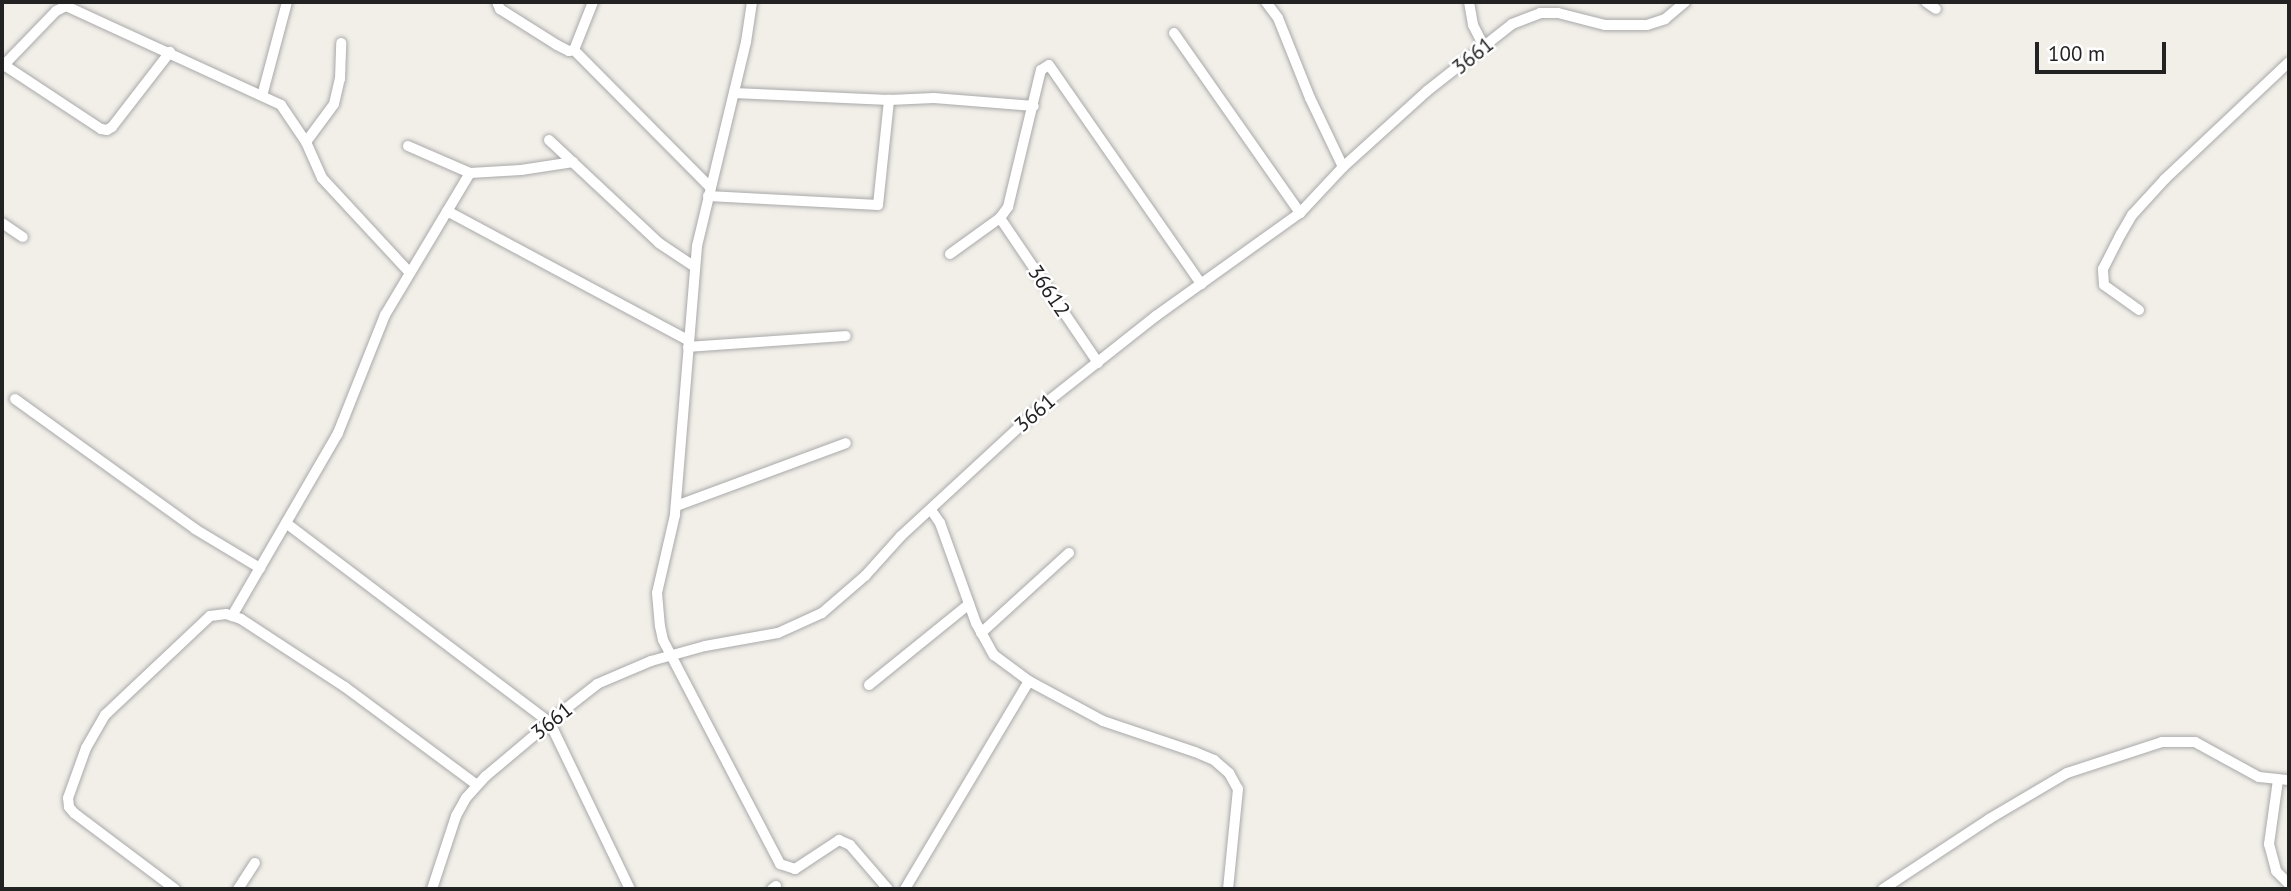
<!DOCTYPE html>
<style>
body{margin:0}
#map{position:relative;width:2291px;height:891px;overflow:hidden;background:#f2efe9;font-family:"PT Sans",sans-serif}
div>[style]{position:absolute}
[style*='--x']{left:calc(var(--x)*1px);top:calc(var(--y)*1px);width:calc(var(--w)*1px);rotate:calc(var(--a)*1deg)}
.roads{filter:drop-shadow(0 0 2px #a9a9a9) drop-shadow(0 0 2px #a9a9a9)}
.minor>*{height:10px;margin:-5px;padding:0 5px;transform-origin:5px;border-radius:5px;background:#fff}
span{translate:-50% -50%;white-space:nowrap;text-align:center;line-height:1.15;-webkit-text-stroke:5px #fff;paint-order:stroke}
.street-label{font-size:21px;color:#222}
.frame{position:absolute;inset:0;border:4px solid #222;pointer-events:none}
.scale{position:absolute;left:2035px;top:42px;width:131px;height:32px;box-sizing:border-box;border:4px solid #222;border-top:0;padding-left:9px;font-size:21px;line-height:24px;white-space:nowrap;color:#222;-webkit-text-stroke:5px #fff;paint-order:stroke}
</style>
<div id="map">
<div class="roads">
<div class="minor">
<i style="--x:497;--y:2;--w:8;--a:67"></i>
<i style="--x:500;--y:9;--w:67;--a:32.3"></i>
<i style="--x:557;--y:45;--w:13;--a:27"></i>
<i style="--x:569;--y:51;--w:5;--a:-11"></i>
<i style="--x:574;--y:50;--w:194;--a:45.2"></i>
<i style="--x:752;--y:2;--w:40;--a:98.5"></i>
<i style="--x:746;--y:42;--w:210;--a:103.5"></i>
<i style="--x:697;--y:246;--w:270;--a:94.7"></i>
<i style="--x:675;--y:515;--w:80;--a:103"></i>
<i style="--x:657;--y:593;--w:33;--a:85"></i>
<i style="--x:660;--y:626;--w:14;--a:78"></i>
<i style="--x:663;--y:640;--w:253;--a:62.4"></i>
<i style="--x:780;--y:864;--w:16;--a:18"></i>
<i style="--x:795;--y:869;--w:53;--a:-33.4"></i>
<i style="--x:839;--y:840;--w:12;--a:24"></i>
<i style="--x:850;--y:845;--w:58;--a:49.2"></i>
<i style="--x:1266;--y:2;--w:20;--a:53"></i>
<i style="--x:1278;--y:18;--w:86;--a:68.2"></i>
<i style="--x:1310;--y:98;--w:76;--a:64.4"></i>
<i style="--x:1469;--y:2;--w:23;--a:80"></i>
<i style="--x:1473;--y:25;--w:25;--a:63"></i>
<i style="--x:1926;--y:2;--w:12;--a:35"></i>
<i style="--x:1174;--y:33;--w:220;--a:55"></i>
<i style="--x:574;--y:50;--w:52;--a:-68.4"></i>
<i style="--x:4;--y:65;--w:116;--a:33.4"></i>
<i style="--x:101;--y:129;--w:6;--a:9"></i>
<i style="--x:107;--y:130;--w:6;--a:-31"></i>
<i style="--x:112;--y:127;--w:95;--a:-52.3"></i>
<i style="--x:2;--y:67;--w:78;--a:-46"></i>
<i style="--x:56;--y:11;--w:11;--a:-27"></i>
<i style="--x:66;--y:6;--w:237;--a:24.7"></i>
<i style="--x:281;--y:105;--w:45;--a:56"></i>
<i style="--x:306;--y:142;--w:39;--a:66"></i>
<i style="--x:322;--y:178;--w:128;--a:47.2"></i>
<i style="--x:734;--y:93;--w:155;--a:2.6"></i>
<i style="--x:889;--y:100;--w:45;--a:-2.5"></i>
<i style="--x:934;--y:98;--w:100;--a:4.6"></i>
<i style="--x:262;--y:96;--w:97;--a:-75.1"></i>
<i style="--x:549;--y:140;--w:151;--a:43.1"></i>
<i style="--x:659;--y:243;--w:43;--a:33.7"></i>
<i style="--x:306;--y:142;--w:47;--a:-53.6"></i>
<i style="--x:334;--y:104;--w:26;--a:-77"></i>
<i style="--x:340;--y:79;--w:36;--a:-88"></i>
<i style="--x:408;--y:146;--w:68;--a:23.5"></i>
<i style="--x:470;--y:173;--w:51;--a:-3.4"></i>
<i style="--x:521;--y:170;--w:53;--a:-8.7"></i>
<i style="--x:708;--y:196;--w:170;--a:3"></i>
<i style="--x:878;--y:205;--w:106;--a:-84"></i>
<i style="--x:447;--y:211;--w:273;--a:28.2"></i>
<i style="--x:1000;--y:218;--w:175;--a:55.9"></i>
<i style="--x:2;--y:223;--w:25;--a:34"></i>
<i style="--x:950;--y:254;--w:62;--a:-35.8"></i>
<i style="--x:1000;--y:218;--w:14;--a:-54"></i>
<i style="--x:1008;--y:207;--w:141;--a:-76.5"></i>
<i style="--x:1041;--y:70;--w:9;--a:-32"></i>
<i style="--x:1049;--y:65;--w:267;--a:55.2"></i>
<i style="--x:2139;--y:310;--w:43;--a:-144.5"></i>
<i style="--x:2104;--y:285;--w:16;--a:-94"></i>
<i style="--x:2103;--y:269;--w:39;--a:-63"></i>
<i style="--x:2121;--y:234;--w:22;--a:-60"></i>
<i style="--x:2132;--y:215;--w:49;--a:-47.5"></i>
<i style="--x:2165;--y:179;--w:170;--a:-43.3"></i>
<i style="--x:688;--y:347;--w:158;--a:-4"></i>
<i style="--x:15;--y:399;--w:222;--a:35.8"></i>
<i style="--x:195;--y:529;--w:76;--a:31"></i>
<i style="--x:676;--y:506;--w:181;--a:-20.3"></i>
<i style="--x:931;--y:510;--w:16;--a:55"></i>
<i style="--x:940;--y:523;--w:106;--a:70.2"></i>
<i style="--x:976;--y:623;--w:37;--a:61"></i>
<i style="--x:994;--y:655;--w:44;--a:36.6"></i>
<i style="--x:1029;--y:681;--w:84;--a:28.4"></i>
<i style="--x:1103;--y:721;--w:97;--a:18.6"></i>
<i style="--x:1195;--y:752;--w:21;--a:23"></i>
<i style="--x:1214;--y:760;--w:20;--a:41"></i>
<i style="--x:1229;--y:773;--w:18;--a:61"></i>
<i style="--x:1238;--y:789;--w:100;--a:95.7"></i>
<i style="--x:286;--y:523;--w:331;--a:37.1"></i>
<i style="--x:550;--y:723;--w:184;--a:64.3"></i>
<i style="--x:232;--y:616;--w:211;--a:-59.9"></i>
<i style="--x:338;--y:433;--w:127;--a:-68.3"></i>
<i style="--x:385;--y:315;--w:165;--a:-59.1"></i>
<i style="--x:981;--y:633;--w:119;--a:-42.3"></i>
<i style="--x:869;--y:685;--w:129;--a:-39"></i>
<i style="--x:2278;--y:780;--w:65;--a:98"></i>
<i style="--x:2269;--y:844;--w:28;--a:75"></i>
<i style="--x:2276;--y:871;--w:18;--a:45"></i>
<i style="--x:175;--y:889;--w:126;--a:-143"></i>
<i style="--x:74;--y:813;--w:8;--a:-130"></i>
<i style="--x:69;--y:807;--w:9;--a:-96"></i>
<i style="--x:68;--y:798;--w:53;--a:-70.2"></i>
<i style="--x:86;--y:748;--w:38;--a:-60"></i>
<i style="--x:105;--y:715;--w:144;--a:-43.3"></i>
<i style="--x:210;--y:616;--w:16;--a:-7"></i>
<i style="--x:226;--y:614;--w:16;--a:18"></i>
<i style="--x:241;--y:619;--w:124;--a:33.2"></i>
<i style="--x:345;--y:687;--w:164;--a:36.6"></i>
<i style="--x:238;--y:889;--w:31;--a:-57"></i>
<i style="--x:432;--y:889;--w:77;--a:-71.8"></i>
<i style="--x:456;--y:816;--w:21;--a:-61"></i>
<i style="--x:466;--y:798;--w:30;--a:-48"></i>
<i style="--x:486;--y:776;--w:107;--a:-40.1"></i>
<i style="--x:568;--y:707;--w:37;--a:-38"></i>
<i style="--x:597;--y:684;--w:59;--a:-23.1"></i>
<i style="--x:651;--y:661;--w:56;--a:-15.5"></i>
<i style="--x:705;--y:646;--w:74;--a:-10.1"></i>
<i style="--x:778;--y:633;--w:48;--a:-24.4"></i>
<i style="--x:822;--y:613;--w:57;--a:-40.7"></i>
<i style="--x:865;--y:576;--w:54;--a:-48"></i>
<i style="--x:901;--y:536;--w:192;--a:-42.7"></i>
<i style="--x:1042;--y:406;--w:145;--a:-38.3"></i>
<i style="--x:1156;--y:316;--w:177;--a:-35.6"></i>
<i style="--x:1300;--y:213;--w:63;--a:-46.9"></i>
<i style="--x:1343;--y:167;--w:113;--a:-42.1"></i>
<i style="--x:1427;--y:91;--w:108;--a:-38.2"></i>
<i style="--x:1512;--y:24;--w:30;--a:-21"></i>
<i style="--x:1540;--y:13;--w:18;--a:0"></i>
<i style="--x:1558;--y:13;--w:49;--a:14.3"></i>
<i style="--x:1605;--y:25;--w:42;--a:0"></i>
<i style="--x:1647;--y:25;--w:19;--a:-18"></i>
<i style="--x:1665;--y:19;--w:26;--a:-40"></i>
<i style="--x:772;--y:889;--w:5;--a:-37"></i>
<i style="--x:905;--y:889;--w:242;--a:-59.2"></i>
<i style="--x:1883;--y:889;--w:127;--a:-33.4"></i>
<i style="--x:1989;--y:819;--w:91;--a:-30.5"></i>
<i style="--x:2067;--y:773;--w:100;--a:-18.1"></i>
<i style="--x:2162;--y:742;--w:33;--a:0"></i>
<i style="--x:2195;--y:742;--w:73;--a:28.7"></i>
<i style="--x:2259;--y:777;--w:30;--a:6"></i>
</div>
</div>
<div class="street-label">
<span style="left:1473px;top:56px;rotate:-39deg">3661</span>
<span style="left:1049px;top:291px;rotate:56deg">36612</span>
<span style="left:1035px;top:413px;rotate:-41deg">3661</span>
<span style="left:552px;top:721px;rotate:-39deg">3661</span>
</div>
<div class="frame"></div>
<div class="scale">100 m</div>
</div>
